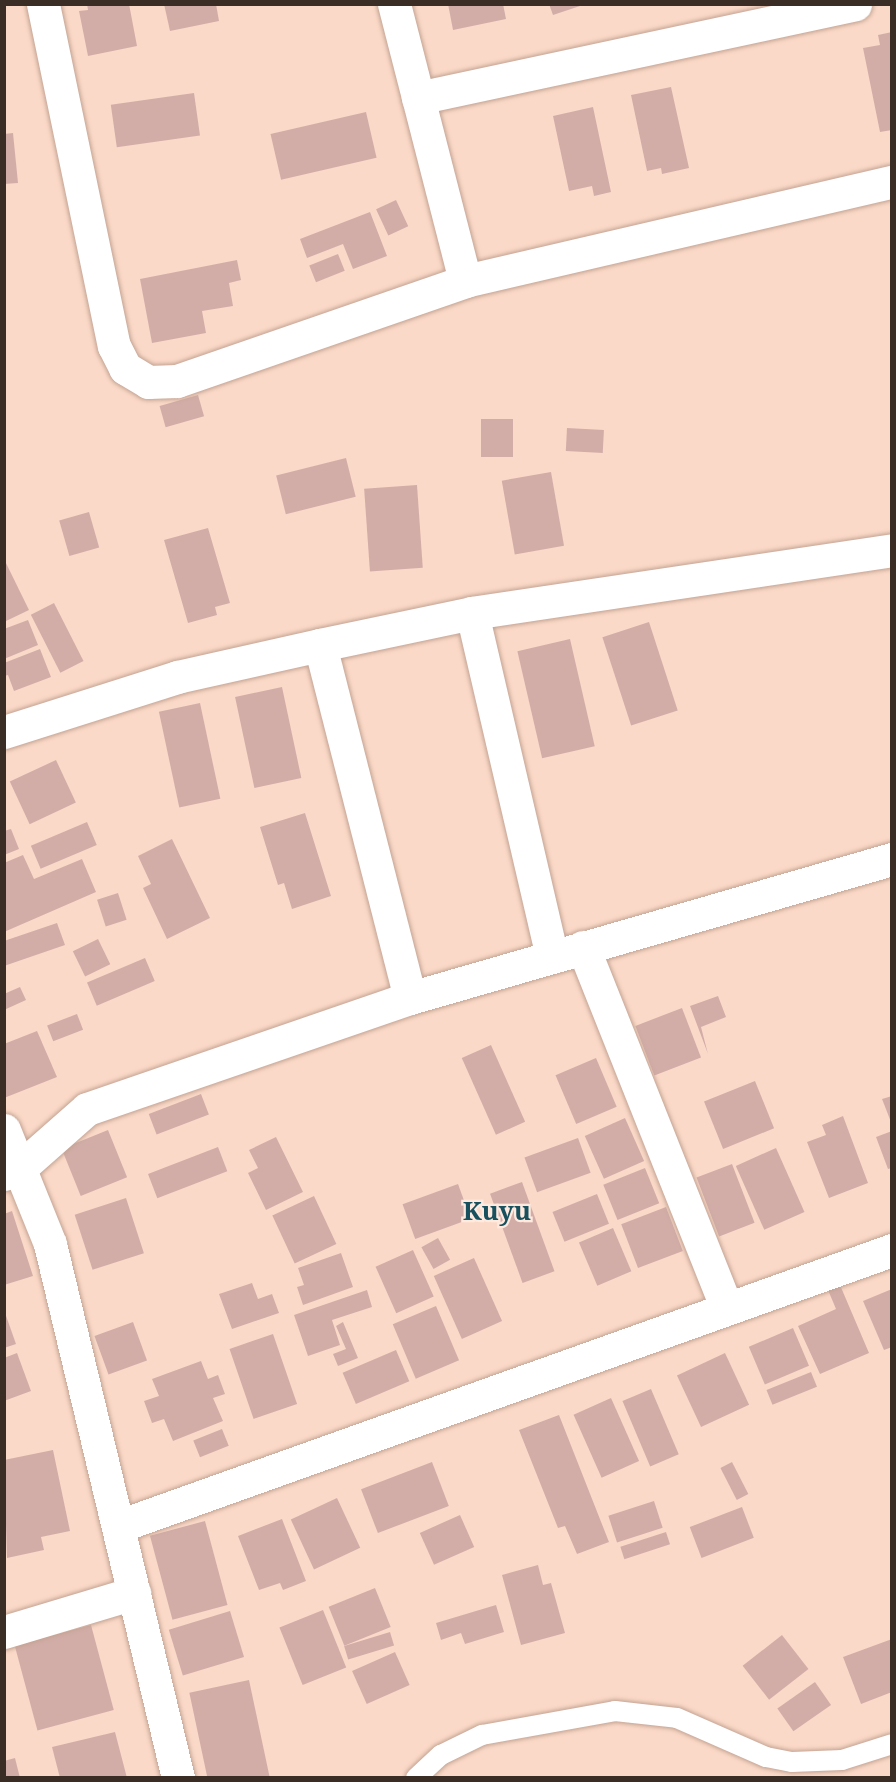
<!DOCTYPE html>
<style>
body{margin:0}
#map{position:relative;width:896px;height:1782px;overflow:hidden;background:#fbd9c8;font-family:"Noto Serif",serif}
div>[style]{position:absolute}
[style*='--x']{left:calc(var(--x)*1px);top:calc(var(--y)*1px);width:calc(var(--w)*1px);rotate:calc(var(--a)*1deg)}
.building>*{inset:0;background:#d2ada8;transform-origin:0 0}
.roads{filter:drop-shadow(0 0 2px #c3a393) drop-shadow(0 0 2px #c3a393)}
.service>*{height:20px;margin:-10px;padding:0 10px;transform-origin:10px;border-radius:10px;background:#fff}
.minor>*{height:33px;margin:-16.5px;padding:0 16.5px;transform-origin:16.5px;border-radius:16.5px;background:#fff}
.tertiary>*{height:33px;margin:-16.5px;padding:0 16.5px;transform-origin:16.5px;border-radius:16.5px;background:#fff}
span{translate:-50% -50%;white-space:nowrap;text-align:center;line-height:1.15;-webkit-text-stroke:4.5px #feeadf;paint-order:stroke}
.district-label{font-size:26px;color:#19505d;font-weight:700}
.frame{position:absolute;inset:0;border:6px solid #3a2d26;pointer-events:none}
</style>
<div id="map">
<div class="building">
<i style="clip-path:polygon(87px 4px,129px 4px,137px 46px,88px 56px,79px 11px,88px 10px)"></i>
<i style="clip-path:polygon(164px 4px,216px 4px,219px 21px,170px 31px)"></i>
<i style="clip-path:polygon(448px 4px,503px 4px,506px 19px,453px 30px)"></i>
<i style="clip-path:polygon(549px 4px,583px 4px,583px 5px,553px 15px)"></i>
<i style="clip-path:polygon(892px 32px,892px 130px,880px 132px,863px 48px,880px 45px,878px 35px)"></i>
<i style="clip-path:polygon(671px 87px,689px 168px,662px 174px,661px 168px,647px 171px,631px 95px)"></i>
<i style="left:194px;top:93px;width:43px;height:84px;rotate:82deg"></i>
<i style="clip-path:polygon(593px 107px,611px 192px,594px 196px,592px 186px,569px 191px,553px 116px)"></i>
<i style="left:366px;top:112px;width:47px;height:98px;rotate:77deg"></i>
<i style="clip-path:polygon(13px 133px,18px 183px,4px 184px,4px 134px)"></i>
<i style="left:396px;top:200px;width:29px;height:22px;rotate:65deg"></i>
<i style="clip-path:polygon(370px 212px,387px 256px,353px 269px,343px 244px,307px 258px,300px 239px)"></i>
<i style="left:338px;top:254px;width:18px;height:31px;rotate:68deg"></i>
<i style="clip-path:polygon(237px 260px,241px 280px,229px 283px,233px 306px,202px 311px,206px 333px,152px 343px,140px 279px)"></i>
<i style="left:198px;top:395px;width:22px;height:40px;rotate:74deg"></i>
<i style="left:481px;top:419px;width:32px;height:38px"></i>
<i style="left:567px;top:428px;width:37px;height:23px;rotate:3deg"></i>
<i style="left:346px;top:458px;width:40px;height:72px;rotate:76deg"></i>
<i style="left:551px;top:472px;width:75px;height:50px;rotate:80deg"></i>
<i style="left:417px;top:485px;width:83px;height:53px;rotate:86deg"></i>
<i style="left:89px;top:512px;width:37px;height:31px;rotate:74deg"></i>
<i style="clip-path:polygon(208px 528px,230px 603px,215px 607px,217px 615px,188px 623px,164px 540px)"></i>
<i style="clip-path:polygon(4px 559px,29px 610px,4px 622px)"></i>
<i style="left:54px;top:603px;width:65px;height:26px;rotate:63deg"></i>
<i style="clip-path:polygon(28px 620px,38px 645px,4px 659px,4px 629px)"></i>
<i style="left:649px;top:622px;width:93px;height:49px;rotate:72deg"></i>
<i style="left:570px;top:639px;width:110px;height:54px;rotate:77deg"></i>
<i style="clip-path:polygon(40px 649px,51px 677px,14px 691px,8px 675px,4px 676px,4px 663px)"></i>
<i style="left:282px;top:687px;width:93px;height:48px;rotate:78deg"></i>
<i style="left:200px;top:703px;width:98px;height:42px;rotate:78deg"></i>
<i style="left:56px;top:760px;width:47px;height:51px;rotate:65deg"></i>
<i style="clip-path:polygon(305px 813px,331px 896px,292px 909px,284px 883px,278px 885px,260px 827px)"></i>
<i style="left:87px;top:822px;width:25px;height:61px;rotate:67deg"></i>
<i style="clip-path:polygon(11px 829px,19px 849px,4px 855px,4px 831px)"></i>
<i style="clip-path:polygon(172px 839px,210px 918px,167px 939px,143px 888px,151px 884px,138px 856px)"></i>
<i style="clip-path:polygon(23px 855px,34px 879px,82px 859px,96px 892px,4px 932px,4px 863px)"></i>
<i style="left:118px;top:893px;width:28px;height:22px;rotate:72deg"></i>
<i style="clip-path:polygon(57px 923px,65px 945px,4px 966px,4px 941px)"></i>
<i style="left:98px;top:939px;width:28px;height:28px;rotate:64deg"></i>
<i style="left:145px;top:958px;width:25px;height:63px;rotate:67deg"></i>
<i style="clip-path:polygon(20px 987px,26px 1000px,4px 1010px,4px 994px)"></i>
<i style="clip-path:polygon(718px 996px,726px 1017px,701px 1027px,708px 1054px,690px 1006px)"></i>
<i style="left:682px;top:1008px;width:53px;height:50px;rotate:69deg"></i>
<i style="left:77px;top:1014px;width:17px;height:32px;rotate:69deg"></i>
<i style="clip-path:polygon(37px 1031px,57px 1077px,4px 1098px,4px 1044px)"></i>
<i style="left:491px;top:1045px;width:84px;height:32px;rotate:66deg"></i>
<i style="left:596px;top:1058px;width:53px;height:44px;rotate:67deg"></i>
<i style="left:755px;top:1081px;width:51px;height:55px;rotate:68deg"></i>
<i style="left:201px;top:1094px;width:22px;height:56px;rotate:69deg"></i>
<i style="clip-path:polygon(892px 1096px,892px 1122px,891px 1122px,882px 1099px)"></i>
<i style="clip-path:polygon(843px 1116px,868px 1183px,829px 1198px,807px 1142px,826px 1135px,822px 1125px)"></i>
<i style="left:625px;top:1118px;width:47px;height:44px;rotate:66deg"></i>
<i style="left:108px;top:1130px;width:51px;height:50px;rotate:68deg"></i>
<i style="clip-path:polygon(892px 1131px,892px 1168px,888px 1169px,876px 1137px)"></i>
<i style="clip-path:polygon(276px 1137px,303px 1192px,266px 1210px,248px 1173px,258px 1168px,249px 1150px)"></i>
<i style="left:578px;top:1138px;width:37px;height:57px;rotate:70deg"></i>
<i style="left:218px;top:1147px;width:26px;height:75px;rotate:69deg"></i>
<i style="left:776px;top:1148px;width:70px;height:44px;rotate:66deg"></i>
<i style="left:732px;top:1164px;width:63px;height:38px;rotate:69deg"></i>
<i style="left:645px;top:1168px;width:38px;height:45px;rotate:68deg"></i>
<i style="left:522px;top:1182px;width:95px;height:34px;rotate:70deg"></i>
<i style="left:458px;top:1184px;width:37px;height:59px;rotate:70deg"></i>
<i style="left:597px;top:1194px;width:32px;height:48px;rotate:68deg"></i>
<i style="left:314px;top:1196px;width:53px;height:46px;rotate:65deg"></i>
<i style="left:126px;top:1198px;width:58px;height:54px;rotate:72deg"></i>
<i style="left:666px;top:1207px;width:47px;height:48px;rotate:69deg"></i>
<i style="clip-path:polygon(12px 1211px,33px 1276px,4px 1285px,4px 1214px)"></i>
<i style="left:613px;top:1228px;width:47px;height:37px;rotate:67deg"></i>
<i style="left:438px;top:1238px;width:25px;height:19px;rotate:61deg"></i>
<i style="left:413px;top:1250px;width:51px;height:41px;rotate:66deg"></i>
<i style="clip-path:polygon(341px 1253px,353px 1287px,303px 1305px,297px 1287px,304px 1285px,298px 1268px)"></i>
<i style="left:474px;top:1258px;width:69px;height:44px;rotate:66deg"></i>
<i style="clip-path:polygon(252px 1283px,258px 1299px,272px 1294px,279px 1313px,232px 1329px,219px 1294px)"></i>
<i style="clip-path:polygon(840px 1285px,869px 1353px,820px 1374px,798px 1326px,836px 1309px,828px 1290px)"></i>
<i style="clip-path:polygon(892px 1289px,892px 1347px,884px 1350px,863px 1301px)"></i>
<i style="clip-path:polygon(367px 1290px,372px 1307px,332px 1320px,340px 1345px,308px 1356px,294px 1315px)"></i>
<i style="left:436px;top:1306px;width:59px;height:47px;rotate:67deg"></i>
<i style="clip-path:polygon(4px 1310px,16px 1344px,4px 1348px)"></i>
<i style="left:133px;top:1322px;width:41px;height:41px;rotate:70deg"></i>
<i style="clip-path:polygon(343px 1322px,358px 1358px,338px 1366px,333px 1354px,346px 1349px,336px 1326px)"></i>
<i style="left:793px;top:1328px;width:41px;height:48px;rotate:67deg"></i>
<i style="left:273px;top:1334px;width:74px;height:46px;rotate:71deg"></i>
<i style="left:396px;top:1350px;width:34px;height:58px;rotate:67deg"></i>
<i style="clip-path:polygon(17px 1353px,31px 1391px,4px 1401px,4px 1358px)"></i>
<i style="left:725px;top:1353px;width:57px;height:53px;rotate:65deg"></i>
<i style="clip-path:polygon(201px 1361px,208px 1379px,218px 1375px,225px 1394px,213px 1398px,223px 1421px,173px 1441px,164px 1419px,152px 1423px,144px 1401px,159px 1396px,152px 1379px)"></i>
<i style="left:811px;top:1372px;width:16px;height:48px;rotate:68deg"></i>
<i style="left:651px;top:1389px;width:71px;height:31px;rotate:67deg"></i>
<i style="left:611px;top:1398px;width:69px;height:41px;rotate:66deg"></i>
<i style="clip-path:polygon(559px 1415px,609px 1542px,577px 1554px,565px 1526px,558px 1528px,519px 1430px)"></i>
<i style="left:222px;top:1429px;width:18px;height:31px;rotate:68deg"></i>
<i style="clip-path:polygon(53px 1450px,70px 1531px,41px 1537px,44px 1550px,7px 1558px,4px 1460px)"></i>
<i style="left:432px;top:1462px;width:47px;height:76px;rotate:69deg"></i>
<i style="left:732px;top:1462px;width:36px;height:13px;rotate:63deg"></i>
<i style="left:337px;top:1498px;width:55px;height:51px;rotate:65deg"></i>
<i style="left:654px;top:1501px;width:28px;height:48px;rotate:72deg"></i>
<i style="left:742px;top:1507px;width:33px;height:56px;rotate:69deg"></i>
<i style="left:460px;top:1515px;width:35px;height:44px;rotate:66deg"></i>
<i style="clip-path:polygon(282px 1519px,306px 1581px,283px 1590px,280px 1583px,259px 1590px,238px 1536px)"></i>
<i style="left:205px;top:1521px;width:87px;height:57px;rotate:75deg"></i>
<i style="left:666px;top:1532px;width:13px;height:48px;rotate:72deg"></i>
<i style="clip-path:polygon(538px 1565px,543px 1585px,551px 1583px,565px 1633px,521px 1645px,502px 1575px)"></i>
<i style="left:375px;top:1588px;width:42px;height:50px;rotate:68deg"></i>
<i style="clip-path:polygon(496px 1605px,504px 1632px,465px 1644px,461px 1633px,441px 1640px,436px 1623px)"></i>
<i style="left:323px;top:1610px;width:62px;height:47px;rotate:68deg"></i>
<i style="left:230px;top:1611px;width:48px;height:64px;rotate:73deg"></i>
<i style="left:91px;top:1625px;width:88px;height:79px;rotate:75deg"></i>
<i style="left:390px;top:1632px;width:14px;height:48px;rotate:73deg"></i>
<i style="left:782px;top:1635px;width:43px;height:50px;rotate:52deg"></i>
<i style="clip-path:polygon(892px 1639px,892px 1692px,861px 1704px,843px 1657px)"></i>
<i style="left:395px;top:1652px;width:36px;height:47px;rotate:66deg"></i>
<i style="left:249px;top:1680px;width:100px;height:61px;rotate:78deg"></i>
<i style="left:815px;top:1682px;width:28px;height:46px;rotate:55deg"></i>
<i style="clip-path:polygon(115px 1732px,127px 1778px,60px 1778px,52px 1747px)"></i>
<i style="clip-path:polygon(15px 1758px,20px 1778px,4px 1778px,4px 1761px)"></i>
</div>
<div class="roads">
<div class="service">
<i style="--x:416;--y:1778;--w:34;--a:-43"></i>
<i style="--x:441;--y:1755;--w:46;--a:-26"></i>
<i style="--x:482;--y:1735;--w:135;--a:-10.2"></i>
<i style="--x:615;--y:1711;--w:62;--a:6.4"></i>
<i style="--x:677;--y:1718;--w:97;--a:23.7"></i>
<i style="--x:766;--y:1757;--w:26;--a:11"></i>
<i style="--x:792;--y:1762;--w:50;--a:-2.3"></i>
<i style="--x:842;--y:1760;--w:52;--a:-17.7"></i>
</div>
<div class="minor">
<i style="--x:43;--y:4;--w:349;--a:78.3"></i>
<i style="--x:114;--y:346;--w:25;--a:63"></i>
<i style="--x:125;--y:368;--w:27;--a:31"></i>
<i style="--x:148;--y:382;--w:29;--a:-2"></i>
<i style="--x:177;--y:381;--w:305;--a:-19.1"></i>
<i style="--x:465;--y:281;--w:438;--a:-13.1"></i>
<i style="--x:394;--y:4;--w:286;--a:75.6"></i>
<i style="--x:418;--y:98;--w:447;--a:-12.1"></i>
<i style="--x:472;--y:613;--w:353;--a:76.9"></i>
<i style="--x:320;--y:645;--w:364;--a:75.7"></i>
<i style="--x:4;--y:732;--w:182;--a:-17.6"></i>
<i style="--x:177;--y:677;--w:147;--a:-12.6"></i>
<i style="--x:320;--y:645;--w:155;--a:-11.9"></i>
<i style="--x:472;--y:613;--w:425;--a:-8.5"></i>
<i style="--x:583;--y:947;--w:389;--a:68.3"></i>
<i style="--x:4;--y:1174;--w:17;--a:-21"></i>
<i style="--x:20;--y:1168;--w:89;--a:-41.4"></i>
<i style="--x:87;--y:1109;--w:342;--a:-19"></i>
<i style="--x:410;--y:998;--w:502;--a:-16.09"></i>
<i style="--x:119;--y:1526;--w:821;--a:-19.65"></i>
<i style="--x:4;--y:1632;--w:136;--a:-16.7"></i>
</div>
<div class="tertiary">
<i style="--x:4;--y:1130;--w:123;--a:68"></i>
<i style="--x:50;--y:1244;--w:549;--a:76.52"></i>
</div>
</div>
<div class="district-label">
<span style="left:497px;top:1211px">Kuyu</span>
</div>
<div class="frame"></div>
</div>
